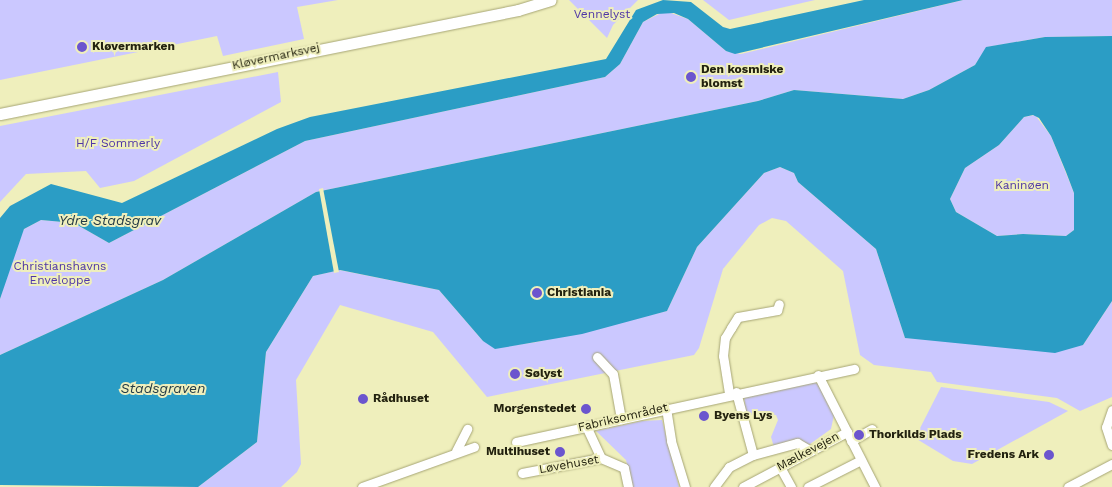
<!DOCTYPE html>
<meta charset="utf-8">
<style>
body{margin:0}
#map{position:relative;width:1112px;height:487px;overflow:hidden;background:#efefbc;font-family:"Work Sans",sans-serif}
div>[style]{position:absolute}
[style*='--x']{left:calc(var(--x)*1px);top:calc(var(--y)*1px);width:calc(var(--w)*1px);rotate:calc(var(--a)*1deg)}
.green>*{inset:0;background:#cbc8ff}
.water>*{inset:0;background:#2b9dc5}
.pier>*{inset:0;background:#efefbc}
.roads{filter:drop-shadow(0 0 1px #a6a575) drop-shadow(0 0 1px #a6a575)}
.street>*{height:9px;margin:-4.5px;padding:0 4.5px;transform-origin:4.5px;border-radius:4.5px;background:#fff}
.secondary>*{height:11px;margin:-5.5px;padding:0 5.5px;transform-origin:5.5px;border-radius:5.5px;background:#fff}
.dots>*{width:14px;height:14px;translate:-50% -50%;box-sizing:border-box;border:2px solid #efefbc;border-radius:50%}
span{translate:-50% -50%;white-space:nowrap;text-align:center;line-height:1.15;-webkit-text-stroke:4px #efefbc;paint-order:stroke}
.park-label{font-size:12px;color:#4e35a6}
.poi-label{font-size:12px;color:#23220f;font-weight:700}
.left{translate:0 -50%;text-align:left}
.right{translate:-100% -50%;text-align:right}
.street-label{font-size:12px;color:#23220f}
.water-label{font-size:14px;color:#243b46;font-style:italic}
</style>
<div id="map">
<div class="green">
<i style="clip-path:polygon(0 0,338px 0,297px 7px,304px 39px,223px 56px,217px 36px,0 80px)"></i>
<i style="clip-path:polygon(569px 0,638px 0,613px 25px,607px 38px)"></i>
<i style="clip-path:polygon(703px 0,815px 0,729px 20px)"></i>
<i style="clip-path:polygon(963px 0,1112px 0,1112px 36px,1045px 37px,987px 47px,975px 65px,929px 90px,903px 99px,794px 90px,758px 101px,316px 192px,163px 280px,0 355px,0 299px,16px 245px,24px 229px,41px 220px,74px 223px,109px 243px,305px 141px,605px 77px,620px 64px,643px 22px,665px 11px,688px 19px,726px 51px,741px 54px)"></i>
<i style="clip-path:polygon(278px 72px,281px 102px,134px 181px,100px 188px,86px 171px,26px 174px,0 202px,0 126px)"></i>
<i style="clip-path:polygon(1035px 115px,1051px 136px,1074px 193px,1074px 230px,1066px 236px,1023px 234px,997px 236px,956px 212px,950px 199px,965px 168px,999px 145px,1024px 117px)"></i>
<i style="clip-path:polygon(780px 167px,794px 173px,798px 182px,876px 249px,905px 338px,1083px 345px,1112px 301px,1112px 397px,1080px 411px,1057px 398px,937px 382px,931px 372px,874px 365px,860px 355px,843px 271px,786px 221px,772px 218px,759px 225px,723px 269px,699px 348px,694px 355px,487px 397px,433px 332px,340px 305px,296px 380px,301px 464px,297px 472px,281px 487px,198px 487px,257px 442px,266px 352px,313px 276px,339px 270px,439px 290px,483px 341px,509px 346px,537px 342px,667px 311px,697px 247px,764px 173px)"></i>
<i style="clip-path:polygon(813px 381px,818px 384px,834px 415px,831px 429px,810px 444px,774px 447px,771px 437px,778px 420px,776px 415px,746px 415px,744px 397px)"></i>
<i style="clip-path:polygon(941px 387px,1049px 402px,1068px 411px,972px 464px,953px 461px,915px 438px)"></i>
<i style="clip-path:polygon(662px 420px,679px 487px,632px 487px,626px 460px,596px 431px,642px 421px)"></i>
</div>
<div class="water">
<i style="clip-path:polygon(663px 0,691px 2px,723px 27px,730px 29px,864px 0,963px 0,735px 54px,726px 51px,688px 19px,674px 13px,657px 14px,643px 22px,620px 64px,605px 77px,305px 141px,109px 243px,74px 223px,41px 220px,24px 229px,0 299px,0 218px,10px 206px,51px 184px,122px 203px,277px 129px,310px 117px,606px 59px,636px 10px)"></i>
<i style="clip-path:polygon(evenodd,1112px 36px,1112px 301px,1083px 345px,1055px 353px,905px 338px,876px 249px,798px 182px,794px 173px,780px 167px,764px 173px,697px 247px,667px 311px,582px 334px,495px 349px,483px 341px,439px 290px,340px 270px,313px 276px,266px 352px,257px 442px,198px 487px,0 485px,0 355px,163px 280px,316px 192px,758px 101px,794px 90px,903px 99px,929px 90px,975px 65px,986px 47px,1045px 37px,1112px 36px,1033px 115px,1039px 118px,1051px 136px,1066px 172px,1074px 193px,1074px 230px,1066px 236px,1023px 234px,997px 236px,956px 212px,950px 199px,965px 168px,999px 145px,1024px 117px,1033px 115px)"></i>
</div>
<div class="pier">
<i style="clip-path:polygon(323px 188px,339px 272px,334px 273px,319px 189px)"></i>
</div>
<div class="roads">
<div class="street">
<i style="--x:597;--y:357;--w:23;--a:47"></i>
<i style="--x:613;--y:374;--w:46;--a:79.9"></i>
<i style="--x:818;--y:375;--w:64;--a:63"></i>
<i style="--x:736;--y:392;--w:65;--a:74.9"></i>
<i style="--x:729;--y:393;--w:37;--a:-99"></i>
<i style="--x:723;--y:356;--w:18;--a:-84"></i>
<i style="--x:725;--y:338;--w:12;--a:-59"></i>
<i style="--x:731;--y:328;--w:13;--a:-58"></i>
<i style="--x:738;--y:317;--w:40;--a:-10"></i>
<i style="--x:777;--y:310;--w:6;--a:-72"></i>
<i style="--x:666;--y:408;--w:33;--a:81"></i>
<i style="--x:671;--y:441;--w:48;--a:73.1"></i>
<i style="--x:1112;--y:410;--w:18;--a:109"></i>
<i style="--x:1106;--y:427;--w:19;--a:72"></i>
<i style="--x:586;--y:426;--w:35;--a:65"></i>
<i style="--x:851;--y:441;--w:24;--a:-30"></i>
<i style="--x:516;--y:442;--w:346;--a:-12.2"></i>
<i style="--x:456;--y:451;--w:25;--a:-63"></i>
<i style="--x:780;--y:467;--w:23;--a:61"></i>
<i style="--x:522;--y:473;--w:80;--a:-10.8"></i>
<i style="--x:601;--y:458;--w:25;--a:23"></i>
<i style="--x:624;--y:468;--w:19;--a:78"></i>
<i style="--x:362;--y:487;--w:119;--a:-19.7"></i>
<i style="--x:714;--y:487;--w:25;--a:-53"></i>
<i style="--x:729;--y:467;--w:27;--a:-27"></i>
<i style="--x:753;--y:455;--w:46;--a:-15.3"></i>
<i style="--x:797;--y:443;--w:16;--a:30"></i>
<i style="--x:743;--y:487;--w:118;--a:-27.9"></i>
<i style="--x:847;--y:432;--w:62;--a:63"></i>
<i style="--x:808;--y:487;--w:59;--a:-27"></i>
<i style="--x:1068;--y:487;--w:50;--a:-27.6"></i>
</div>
<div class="secondary">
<i style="--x:0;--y:114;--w:528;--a:-11.35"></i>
<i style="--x:518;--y:10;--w:34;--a:-17"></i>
</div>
</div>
<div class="dots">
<i style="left:82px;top:47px;background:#6b55ce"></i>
<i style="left:691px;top:77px;background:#6b55ce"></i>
<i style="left:537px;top:293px;background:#6b55ce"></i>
<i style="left:515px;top:374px;background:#6b55ce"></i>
<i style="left:363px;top:399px;background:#6b55ce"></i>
<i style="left:586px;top:409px;background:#6b55ce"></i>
<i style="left:704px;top:416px;background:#6b55ce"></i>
<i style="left:859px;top:435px;background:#6b55ce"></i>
<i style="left:560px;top:452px;background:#6b55ce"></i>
<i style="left:1049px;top:455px;background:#6b55ce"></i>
</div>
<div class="park-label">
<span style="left:602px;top:15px">Vennelyst</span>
<span style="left:118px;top:144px">H/F Sommerly</span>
<span style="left:1022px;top:186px">Kaninøen</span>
<span style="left:60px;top:274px">Christianshavns<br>Enveloppe</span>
</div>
<div class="poi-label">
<span class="left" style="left:92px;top:47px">Kløvermarken</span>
<span class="left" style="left:701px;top:77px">Den kosmiske<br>blomst</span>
<span class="left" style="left:547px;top:293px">Christiania</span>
<span class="left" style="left:525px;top:374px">Sølyst</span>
<span class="left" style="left:373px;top:399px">Rådhuset</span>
<span class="right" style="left:576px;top:409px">Morgenstedet</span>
<span class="left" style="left:714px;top:416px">Byens Lys</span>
<span class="left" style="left:869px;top:435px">Thorkilds Plads</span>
<span class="right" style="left:550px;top:452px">Multihuset</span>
<span class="right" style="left:1039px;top:455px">Fredens Ark</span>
</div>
<div class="street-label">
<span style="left:276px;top:57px;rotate:-12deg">Kløvermarksvej</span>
<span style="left:623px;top:418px;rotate:-13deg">Fabriksområdet</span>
<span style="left:808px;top:452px;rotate:-28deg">Mælkevejen</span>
<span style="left:569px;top:465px;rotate:-10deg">Løvehuset</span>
</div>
<div class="water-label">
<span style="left:110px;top:220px">Ydre Stadsgrav</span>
<span style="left:163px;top:388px">Stadsgraven</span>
</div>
</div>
